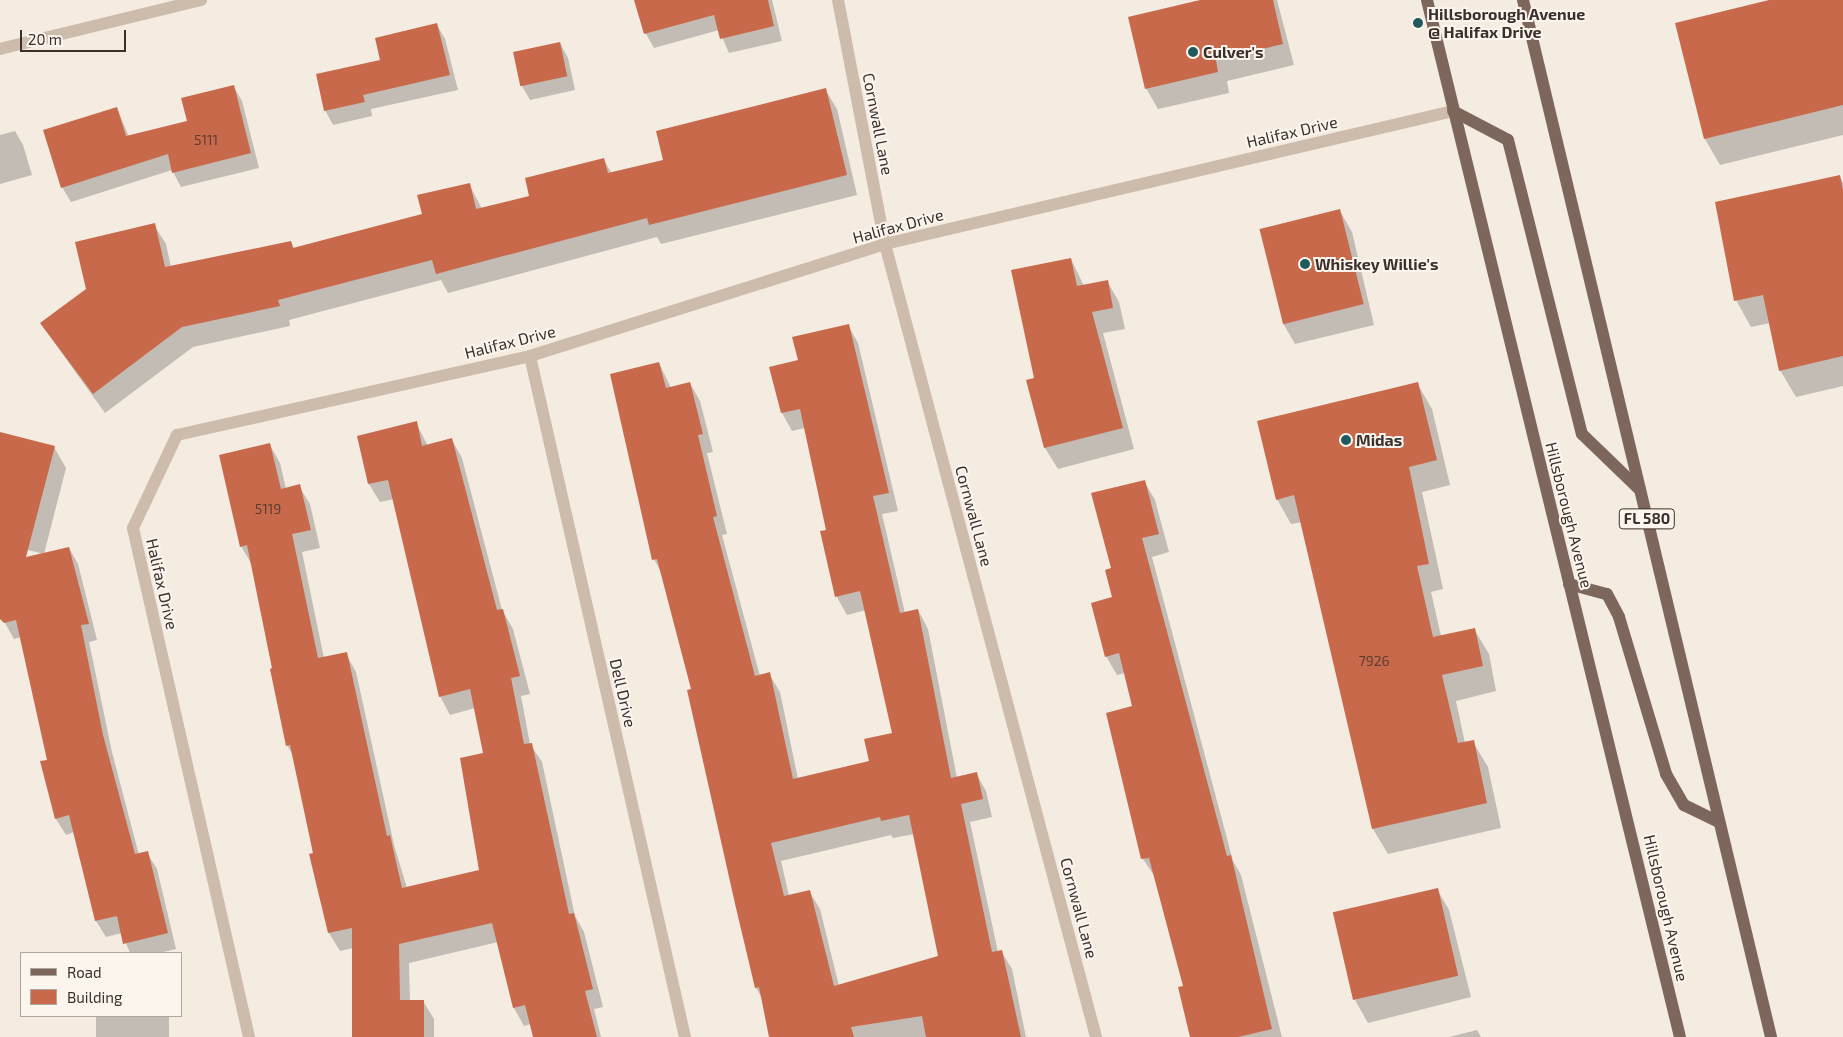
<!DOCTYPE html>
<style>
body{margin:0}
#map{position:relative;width:1843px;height:1037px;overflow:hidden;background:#f4ebe1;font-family:"Exo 2",sans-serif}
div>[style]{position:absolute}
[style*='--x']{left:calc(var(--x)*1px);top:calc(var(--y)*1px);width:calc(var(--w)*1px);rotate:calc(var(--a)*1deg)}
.shadow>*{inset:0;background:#0003;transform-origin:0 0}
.building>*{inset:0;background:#c8694b;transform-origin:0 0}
.street>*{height:12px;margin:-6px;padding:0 6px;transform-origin:6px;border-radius:6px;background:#cdbbac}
.primary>*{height:12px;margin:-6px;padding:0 6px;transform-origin:6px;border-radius:6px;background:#7d675c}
.dots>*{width:14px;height:14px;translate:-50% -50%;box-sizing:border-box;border:2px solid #fbf5ee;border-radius:50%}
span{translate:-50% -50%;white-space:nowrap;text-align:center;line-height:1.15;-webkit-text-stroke:4px #fbf5ee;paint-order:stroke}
.number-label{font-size:14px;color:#5e3e33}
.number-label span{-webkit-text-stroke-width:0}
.shield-label span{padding:1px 4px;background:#fbf5ee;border:1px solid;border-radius:4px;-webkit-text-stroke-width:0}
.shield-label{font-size:15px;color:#3b302b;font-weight:700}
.poi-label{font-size:16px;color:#3b302b;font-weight:700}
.left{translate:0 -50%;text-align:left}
.street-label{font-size:16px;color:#3b302b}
.legend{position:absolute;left:20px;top:952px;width:162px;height:65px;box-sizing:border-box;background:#fbf5ee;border:1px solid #aea6a0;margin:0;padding:6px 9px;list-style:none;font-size:15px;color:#3b302b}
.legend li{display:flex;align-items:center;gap:10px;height:25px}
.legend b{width:25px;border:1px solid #aea6a0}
.scale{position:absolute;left:20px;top:30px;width:106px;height:22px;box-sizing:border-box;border:2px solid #3b302b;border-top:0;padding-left:6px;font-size:15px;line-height:18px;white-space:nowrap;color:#3b302b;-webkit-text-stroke:4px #fbf5ee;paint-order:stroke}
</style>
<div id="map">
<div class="shadow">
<i style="clip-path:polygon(635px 0,772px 0,782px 41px,729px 53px,719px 30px,654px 48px,646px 34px)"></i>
<i style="clip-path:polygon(1205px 0,1277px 0,1294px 65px,1227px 81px,1229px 93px,1158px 109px,1146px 88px)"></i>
<i style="clip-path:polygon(1775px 0,1843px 0,1843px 135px,1720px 165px,1705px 139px)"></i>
<i style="clip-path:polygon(437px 25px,445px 39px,458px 90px,371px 109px,372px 116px,333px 125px,325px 110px,382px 61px)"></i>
<i style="clip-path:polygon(560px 43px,568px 58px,575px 90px,530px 100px,522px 86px,515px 54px)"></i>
<i style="clip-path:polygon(234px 87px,242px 101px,259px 168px,181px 187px,172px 170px,71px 202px,62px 187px,117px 108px,129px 137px,188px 122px)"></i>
<i style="clip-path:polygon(825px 89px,837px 109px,857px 195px,661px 244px,657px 237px,448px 293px,441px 280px,289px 320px,290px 326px,193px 347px,105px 413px,41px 324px,87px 289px,154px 225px,166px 244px,171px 267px,291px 242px,294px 248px,423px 215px,469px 184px,482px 209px,531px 197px,604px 160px,612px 174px,665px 161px)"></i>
<i style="clip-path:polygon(15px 131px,23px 145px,32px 175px,0 184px,0 135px)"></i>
<i style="clip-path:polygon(1839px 176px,1843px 183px,1843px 386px,1796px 397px,1780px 370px,1770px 323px,1751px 327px,1736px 300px)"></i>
<i style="clip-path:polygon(1340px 211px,1352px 232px,1374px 325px,1295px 344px,1283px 323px,1261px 230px)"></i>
<i style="clip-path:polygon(1071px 259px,1084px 286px,1107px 281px,1119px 302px,1125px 329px,1103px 333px,1134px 449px,1058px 469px,1045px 448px,1028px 381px,1035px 379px)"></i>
<i style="clip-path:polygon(evenodd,848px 325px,858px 343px,898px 511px,882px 514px,905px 613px,918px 610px,928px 629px,957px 778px,976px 773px,986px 791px,992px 817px,970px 822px,998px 952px,1001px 951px,1012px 969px,1026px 1037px,770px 1037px,762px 998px,756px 988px,693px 690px,662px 574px,654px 559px,659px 363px,671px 388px,690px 383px,700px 401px,713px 452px,707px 453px,727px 534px,722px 535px,760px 676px,769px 674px,780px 692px,798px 779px,870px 762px,894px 734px,866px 610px,847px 615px,837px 597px,827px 531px,805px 428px,792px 431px,782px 413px,771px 368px,799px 361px,848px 325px,914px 834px,939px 957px,839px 986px,820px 909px,809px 891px,789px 896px,781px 861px,891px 835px,893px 838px,914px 834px)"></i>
<i style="clip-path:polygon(1417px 383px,1432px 409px,1450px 485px,1422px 492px,1443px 589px,1431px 592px,1441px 636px,1474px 629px,1489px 654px,1496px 691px,1456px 701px,1465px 743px,1473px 742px,1488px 767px,1501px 828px,1388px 854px,1373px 829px,1302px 522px,1291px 524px,1277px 499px)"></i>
<i style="clip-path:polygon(416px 423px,428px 446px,452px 440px,462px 458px,502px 610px,513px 629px,530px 694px,521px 696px,530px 744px,542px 762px,575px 916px,584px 932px,603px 1007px,594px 1009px,601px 1037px,534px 1037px,531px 1024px,524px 1026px,514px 1008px,498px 942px,409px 963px,410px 1001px,423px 1001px,434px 1019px,434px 1037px,354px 1037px,353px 948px,340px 951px,329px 933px,294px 757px,287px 745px,252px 565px,241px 546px,270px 445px,280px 463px,286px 489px,299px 486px,310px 504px,320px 548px,302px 552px,324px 658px,346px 654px,356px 672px,394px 845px,407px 888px,481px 871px,485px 754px,475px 708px,450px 715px,440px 696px,394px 499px,380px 502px,369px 484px,358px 437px)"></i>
<i style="clip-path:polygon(0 433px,54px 447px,66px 468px,44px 554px,69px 548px,78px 564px,97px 640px,89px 642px,112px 752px,139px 855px,147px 853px,157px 869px,176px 949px,159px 953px,130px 953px,122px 933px,106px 937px,96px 921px,74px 832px,66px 835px,56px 819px,48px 761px,21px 637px,14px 639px,5px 623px,0 602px,0 564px,44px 554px,0 543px)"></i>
<i style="clip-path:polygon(1144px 481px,1155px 500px,1169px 552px,1152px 557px,1233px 861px,1241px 875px,1282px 1037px,1191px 1037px,1184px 987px,1155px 877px,1143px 859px,1108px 714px,1134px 707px,1125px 673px,1117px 675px,1106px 656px,1114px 598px,1112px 569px)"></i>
<i style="clip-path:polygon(1437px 889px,1449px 910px,1471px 997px,1368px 1023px,1356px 1002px,1335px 914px)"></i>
<i style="left:96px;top:1016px;width:73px;height:21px"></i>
<i style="clip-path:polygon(1477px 1030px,1481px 1037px,1449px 1037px)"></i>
</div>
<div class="building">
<i style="clip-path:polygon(634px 0,768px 0,774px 26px,720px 39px,714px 15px,644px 34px)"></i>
<i style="clip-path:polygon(1200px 0,1273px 0,1283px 44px,1216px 60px,1218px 72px,1145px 89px,1128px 17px)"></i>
<i style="clip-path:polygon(1769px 0,1843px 0,1843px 105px,1704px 139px,1675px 23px)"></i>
<i style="clip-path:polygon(437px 23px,450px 75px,363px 95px,365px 102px,324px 111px,316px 74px,380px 60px,375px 38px)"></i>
<i style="left:560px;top:42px;width:35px;height:48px;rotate:78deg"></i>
<i style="clip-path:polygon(234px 85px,251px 153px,172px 173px,168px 154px,61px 188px,43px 130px,117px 107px,126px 136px,187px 121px,181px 98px)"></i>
<i style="clip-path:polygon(826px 88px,847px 175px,649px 225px,647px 218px,436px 274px,432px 260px,278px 300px,280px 306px,182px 327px,93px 394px,40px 323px,86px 289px,75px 242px,155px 223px,165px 267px,291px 241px,293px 248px,422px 214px,417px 195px,470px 183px,476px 209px,529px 196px,525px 178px,604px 158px,608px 173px,663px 160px,656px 131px)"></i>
<i style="clip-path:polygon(1840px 175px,1843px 190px,1843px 356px,1779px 371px,1763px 295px,1734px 301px,1715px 202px)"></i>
<i style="left:1340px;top:209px;width:98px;height:83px;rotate:76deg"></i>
<i style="clip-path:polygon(1071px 258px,1077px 286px,1108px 280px,1113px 308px,1092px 312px,1123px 428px,1044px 448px,1026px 380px,1034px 378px,1011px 270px)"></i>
<i style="clip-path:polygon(evenodd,849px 324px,889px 493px,873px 496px,900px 613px,918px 609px,951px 778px,977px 772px,983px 799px,961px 804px,992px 952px,1002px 950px,1021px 1037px,926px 1037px,922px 1016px,851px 1027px,854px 1037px,769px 1037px,759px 987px,755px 988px,736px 908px,687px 690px,691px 689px,657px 559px,652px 560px,610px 374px,659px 362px,666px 388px,690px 382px,703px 434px,698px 435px,717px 516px,713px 517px,755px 676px,770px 672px,793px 779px,869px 761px,864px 739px,892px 733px,860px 591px,835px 597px,820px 531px,826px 530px,800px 409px,781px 413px,769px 367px,798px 360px,792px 337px,849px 324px,909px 815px,938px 956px,834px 986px,810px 890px,784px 896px,771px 843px,880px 817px,881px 821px,909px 815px)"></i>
<i style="clip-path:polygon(1418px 382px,1437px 460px,1409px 467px,1429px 564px,1417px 566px,1433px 637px,1475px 628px,1483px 666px,1442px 675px,1458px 743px,1474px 740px,1487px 803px,1372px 829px,1294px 495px,1276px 500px,1257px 421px)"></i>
<i style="clip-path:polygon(417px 421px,422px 446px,452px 438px,497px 610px,503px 609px,520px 676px,511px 678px,524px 744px,532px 743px,569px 914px,574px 913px,593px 989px,585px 991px,597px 1037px,533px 1037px,525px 1005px,513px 1008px,492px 923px,399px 944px,400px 1000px,424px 1000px,424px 1037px,352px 1037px,352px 928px,328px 933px,309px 854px,313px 853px,290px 745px,286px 746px,270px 669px,272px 668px,247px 545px,240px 547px,219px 455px,270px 443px,281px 489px,300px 484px,311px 530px,292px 534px,318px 658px,347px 652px,387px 836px,390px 835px,402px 888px,479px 870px,460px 758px,483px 753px,470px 689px,439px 697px,388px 480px,368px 484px,357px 436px)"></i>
<i style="clip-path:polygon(0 432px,55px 446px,26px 557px,69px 547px,89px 624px,81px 625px,103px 735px,135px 854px,148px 851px,168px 933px,123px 944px,117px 916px,95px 921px,69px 815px,55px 819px,40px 761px,47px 760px,16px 620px,4px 623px,0 619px)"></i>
<i style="clip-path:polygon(1145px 480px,1159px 534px,1142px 538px,1227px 856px,1231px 855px,1272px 1029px,1238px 1037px,1190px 1037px,1178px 987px,1183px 986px,1149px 858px,1141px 859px,1106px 713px,1132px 706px,1119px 653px,1105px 657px,1091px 603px,1112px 597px,1105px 570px,1111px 568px,1091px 493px)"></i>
<i style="left:1438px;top:888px;width:90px;height:108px;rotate:77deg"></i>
</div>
<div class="street">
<i style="--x:838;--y:0;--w:248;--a:79.1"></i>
<i style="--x:885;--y:244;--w:821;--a:75.1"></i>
<i style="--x:0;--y:49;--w:207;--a:-13.7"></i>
<i style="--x:530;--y:356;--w:698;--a:77.18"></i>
<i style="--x:249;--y:1037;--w:522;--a:-102.84"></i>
<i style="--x:133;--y:528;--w:103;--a:-64.7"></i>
<i style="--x:177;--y:435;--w:362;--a:-12.6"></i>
<i style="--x:530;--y:356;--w:372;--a:-17.5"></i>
<i style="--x:885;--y:244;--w:583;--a:-13.18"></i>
</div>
<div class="primary">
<i style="--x:1427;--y:0;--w:1067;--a:76.29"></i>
<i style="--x:1523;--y:0;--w:1066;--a:76.55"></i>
<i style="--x:1453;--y:111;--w:62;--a:27.8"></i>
<i style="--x:1508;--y:140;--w:303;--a:75.9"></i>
<i style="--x:1582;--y:434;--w:81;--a:44"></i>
<i style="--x:1569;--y:584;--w:39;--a:15"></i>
<i style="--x:1607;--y:594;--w:26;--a:62"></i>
<i style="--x:1619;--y:617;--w:164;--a:73.3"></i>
<i style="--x:1666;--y:774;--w:36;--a:60"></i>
<i style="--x:1684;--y:805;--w:39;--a:26"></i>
</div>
<div class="dots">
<i style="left:1418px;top:23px;background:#1f5a5e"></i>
<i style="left:1193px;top:52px;background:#1f5a5e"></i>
<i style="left:1305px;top:264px;background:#1f5a5e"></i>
<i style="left:1346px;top:440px;background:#1f5a5e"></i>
</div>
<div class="number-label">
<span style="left:206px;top:140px">5111</span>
<span style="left:268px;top:509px">5119</span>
<span style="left:1374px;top:661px">7926</span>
</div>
<div class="shield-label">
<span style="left:1647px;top:519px">FL 580</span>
</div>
<div class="poi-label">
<span class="left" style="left:1428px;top:23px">Hillsborough Avenue<br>@ Halifax Drive</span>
<span class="left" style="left:1203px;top:52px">Culver's</span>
<span class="left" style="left:1315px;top:264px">Whiskey Willie's</span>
<span class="left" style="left:1356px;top:440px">Midas</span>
</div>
<div class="street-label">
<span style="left:878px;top:124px;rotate:79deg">Cornwall Lane</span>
<span style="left:1292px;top:132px;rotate:-13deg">Halifax Drive</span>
<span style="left:898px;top:226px;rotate:-15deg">Halifax Drive</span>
<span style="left:510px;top:342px;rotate:-14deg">Halifax Drive</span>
<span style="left:1569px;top:515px;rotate:76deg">Hillsborough Avenue</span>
<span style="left:974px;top:516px;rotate:75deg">Cornwall Lane</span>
<span style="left:162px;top:584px;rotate:77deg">Halifax Drive</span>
<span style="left:623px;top:693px;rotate:77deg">Dell Drive</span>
<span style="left:1079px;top:908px;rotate:75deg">Cornwall Lane</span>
<span style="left:1666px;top:908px;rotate:77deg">Hillsborough Avenue</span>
</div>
<ul class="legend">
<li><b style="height:6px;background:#7d675c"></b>Road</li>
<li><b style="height:14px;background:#c8694b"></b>Building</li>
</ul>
<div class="scale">20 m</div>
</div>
